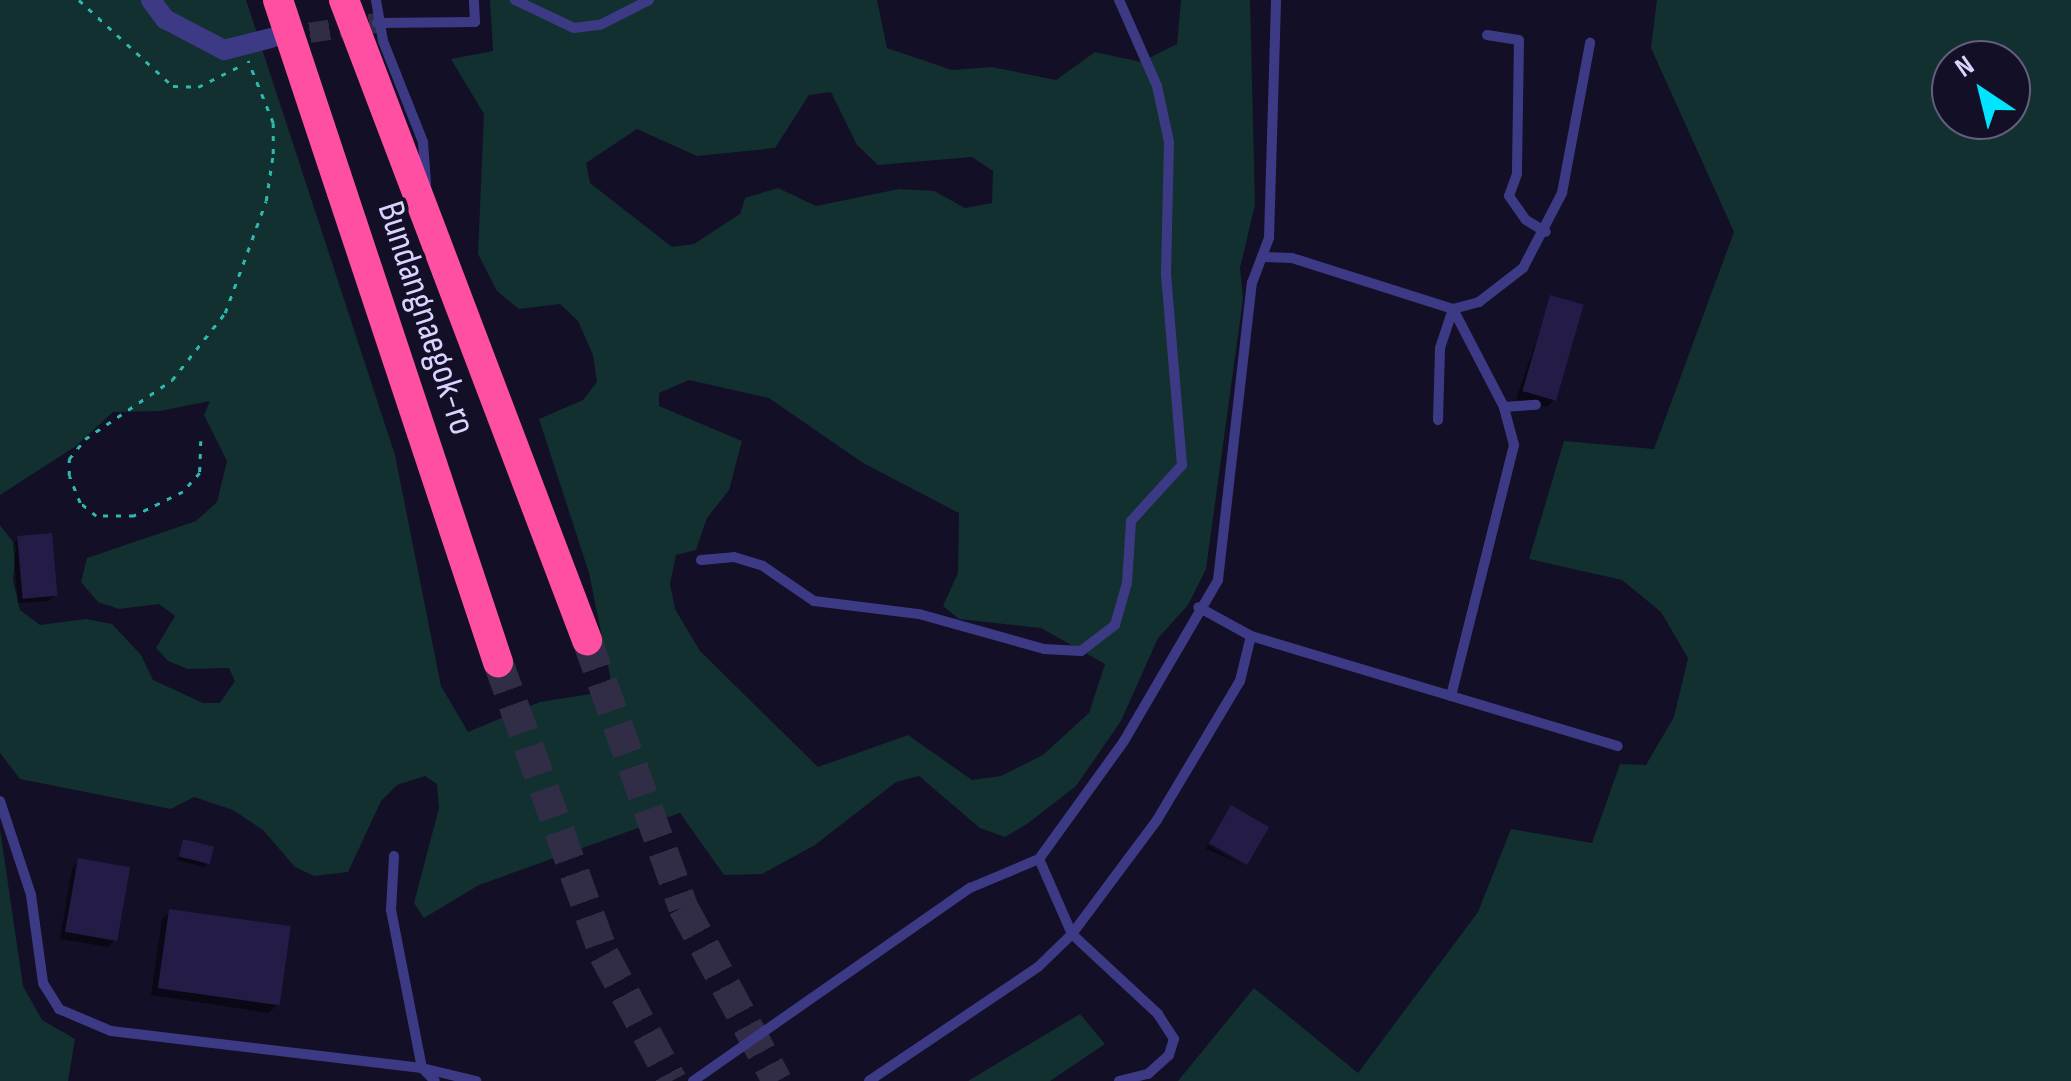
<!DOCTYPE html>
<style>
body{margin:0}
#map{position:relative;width:2071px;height:1081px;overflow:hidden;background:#130f26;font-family:"Sofia Sans Condensed",sans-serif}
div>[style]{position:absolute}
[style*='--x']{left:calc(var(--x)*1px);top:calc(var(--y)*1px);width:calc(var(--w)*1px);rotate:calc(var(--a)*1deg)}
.green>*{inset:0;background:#12302f}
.shadow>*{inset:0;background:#0007}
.building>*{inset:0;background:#241b47;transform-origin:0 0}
.street-tunnel>*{height:20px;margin-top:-10px;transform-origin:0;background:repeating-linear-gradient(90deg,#312d47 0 20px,transparent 0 30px)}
.highway-tunnel>*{height:30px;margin-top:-15px;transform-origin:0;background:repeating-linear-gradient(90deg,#312d47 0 30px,transparent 0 45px)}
.path>*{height:2.5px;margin-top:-1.25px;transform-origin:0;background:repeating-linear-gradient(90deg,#2fb8b0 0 5px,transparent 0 13px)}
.lane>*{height:10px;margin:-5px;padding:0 5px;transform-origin:5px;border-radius:5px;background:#3d3a85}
.street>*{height:20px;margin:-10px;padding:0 10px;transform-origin:10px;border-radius:10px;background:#3d3a85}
.highway>*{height:30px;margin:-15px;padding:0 15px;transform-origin:15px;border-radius:15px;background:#ff4fa3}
span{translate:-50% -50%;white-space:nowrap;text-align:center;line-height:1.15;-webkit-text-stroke:8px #130f26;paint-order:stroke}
.street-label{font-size:38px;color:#d9d4ff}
.north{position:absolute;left:1931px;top:40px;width:100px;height:100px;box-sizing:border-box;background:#130f26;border:2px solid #625e7d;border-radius:50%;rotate:325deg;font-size:28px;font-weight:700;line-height:40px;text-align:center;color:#d9d4ff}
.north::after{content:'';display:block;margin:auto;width:35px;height:45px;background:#00e5ff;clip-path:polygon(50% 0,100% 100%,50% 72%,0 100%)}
</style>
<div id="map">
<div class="green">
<i style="clip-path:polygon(evenodd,0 0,246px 0,395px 455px,441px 686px,468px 732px,540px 702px,609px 691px,610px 676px,589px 573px,539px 419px,583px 400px,597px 382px,593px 355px,578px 321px,560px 304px,519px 309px,497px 291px,478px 254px,484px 114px,451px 59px,493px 51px,490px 0,877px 0,887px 48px,952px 70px,992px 67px,1056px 80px,1095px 52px,1141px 62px,1177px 44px,1181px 0,1250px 0,1255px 205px,1240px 268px,1243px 299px,1206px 569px,1188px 605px,1158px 638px,1121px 721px,1076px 786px,1027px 824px,1005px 837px,980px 828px,919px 776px,896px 782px,815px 845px,762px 874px,724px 875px,680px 813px,479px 885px,424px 918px,414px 903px,439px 808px,437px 784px,425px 776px,397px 785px,381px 801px,348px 872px,314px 876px,295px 867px,263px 830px,233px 810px,194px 797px,171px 809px,20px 779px,0 753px,0 525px,16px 546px,13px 580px,20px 610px,40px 625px,86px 619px,112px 624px,141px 655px,153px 680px,203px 703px,220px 703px,235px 681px,229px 668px,188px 669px,168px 661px,156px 648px,175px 616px,159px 604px,119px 609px,98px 602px,81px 582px,87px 558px,196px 521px,217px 502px,227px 461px,204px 415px,210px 401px,160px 411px,113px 412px,76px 446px,0 495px,0 0,831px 92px,857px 145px,878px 165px,972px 157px,993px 171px,992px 203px,965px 208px,934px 191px,899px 189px,816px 206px,778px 188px,745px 198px,740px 214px,694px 244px,672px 247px,590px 183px,586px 163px,637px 129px,697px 156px,775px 148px,809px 95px,831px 92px,0 0,689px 380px,769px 398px,863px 463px,959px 513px,958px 573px,943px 606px,959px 619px,1041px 628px,1105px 664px,1089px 713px,1043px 755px,1001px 776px,972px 780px,908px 735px,818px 767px,700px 651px,675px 609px,670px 584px,676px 555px,696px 550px,707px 518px,729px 490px,742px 441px,659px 406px,659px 393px,689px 380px)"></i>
<i style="clip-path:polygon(evenodd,1657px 0,2071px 0,2071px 1081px,1178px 1081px,1254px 988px,1358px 1073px,1478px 912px,1511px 829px,1592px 843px,1620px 764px,1646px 765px,1674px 717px,1688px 658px,1661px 612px,1622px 580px,1529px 559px,1564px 441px,1654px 449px,1734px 232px,1651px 48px,1657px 0,1951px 60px,2011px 60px,2011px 120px,1951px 120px,1951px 60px)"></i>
<i style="clip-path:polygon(0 829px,23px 986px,42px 1020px,75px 1039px,68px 1081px,0 1081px)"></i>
<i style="clip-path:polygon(1080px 1014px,1105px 1044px,1050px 1081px,968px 1081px)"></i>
</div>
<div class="shadow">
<i style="clip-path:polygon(1551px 298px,1554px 400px,1547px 407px,1516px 399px)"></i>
<i style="clip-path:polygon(19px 538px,55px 595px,49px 601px,18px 603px,13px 544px)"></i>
<i style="clip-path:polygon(184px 842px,207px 864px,204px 867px,177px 860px)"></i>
<i style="clip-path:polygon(1208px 845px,1243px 865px,1206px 849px)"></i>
<i style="clip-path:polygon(79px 861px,116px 939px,108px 947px,60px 939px,72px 869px)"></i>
<i style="clip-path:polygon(170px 911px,277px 1005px,269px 1013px,151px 995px,162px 919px)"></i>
</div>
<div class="building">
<i style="left:1550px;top:295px;width:35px;height:100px;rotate:16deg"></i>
<i style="left:52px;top:533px;width:63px;height:35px;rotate:85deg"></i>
<i style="left:1231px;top:805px;width:44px;height:44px;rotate:30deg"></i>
<i style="left:183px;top:839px;width:32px;height:18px;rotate:14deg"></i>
<i style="left:78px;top:858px;width:53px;height:75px;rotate:10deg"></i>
<i style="left:169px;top:909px;width:123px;height:80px;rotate:8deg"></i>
</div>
<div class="street-tunnel">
<i style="--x:280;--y:37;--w:98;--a:-8.2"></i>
</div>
<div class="highway-tunnel">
<i style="--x:587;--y:640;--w:284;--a:70.2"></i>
<i style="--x:683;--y:907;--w:198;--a:61.6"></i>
<i style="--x:498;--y:662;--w:312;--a:70.1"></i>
<i style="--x:604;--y:955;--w:143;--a:61.6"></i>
</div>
<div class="path">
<i style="--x:79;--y:0;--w:127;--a:42.5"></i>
<i style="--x:173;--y:86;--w:25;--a:2"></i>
<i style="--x:198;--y:87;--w:49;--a:-26.6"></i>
<i style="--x:201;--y:441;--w:32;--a:92"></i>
<i style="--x:200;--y:473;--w:25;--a:132"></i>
<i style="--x:183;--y:492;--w:55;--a:153.9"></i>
<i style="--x:134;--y:516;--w:38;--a:180"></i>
<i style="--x:96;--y:516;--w:21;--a:-141"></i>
<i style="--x:80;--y:503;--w:29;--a:-112"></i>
<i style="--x:69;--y:476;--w:17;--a:-90"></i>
<i style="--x:69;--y:459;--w:26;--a:-51"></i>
<i style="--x:85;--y:439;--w:105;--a:-34.1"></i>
<i style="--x:172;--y:380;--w:85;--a:-51.7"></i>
<i style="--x:225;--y:313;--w:119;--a:-69.9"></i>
<i style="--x:266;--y:201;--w:48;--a:-81.5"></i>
<i style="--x:273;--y:154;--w:31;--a:-90"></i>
<i style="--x:273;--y:123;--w:67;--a:-112"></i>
</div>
<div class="lane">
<i style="--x:376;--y:0;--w:42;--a:80.3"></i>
<i style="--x:383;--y:41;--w:109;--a:68.4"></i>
<i style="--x:423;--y:142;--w:41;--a:85.8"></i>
<i style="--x:515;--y:0;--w:65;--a:25.4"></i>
<i style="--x:574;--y:28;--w:26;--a:-7"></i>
<i style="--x:600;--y:25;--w:55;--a:-27"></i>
<i style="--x:377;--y:23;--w:98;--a:-0.6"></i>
<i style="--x:475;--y:22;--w:22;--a:-93"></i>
<i style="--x:1487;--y:35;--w:32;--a:9"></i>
<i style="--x:1519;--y:40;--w:134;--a:90.9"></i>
<i style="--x:1517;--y:174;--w:23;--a:110"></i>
<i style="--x:1509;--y:196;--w:29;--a:55"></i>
<i style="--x:1526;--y:220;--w:23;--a:31"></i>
<i style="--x:1504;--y:407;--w:32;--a:-4"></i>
<i style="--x:1438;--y:420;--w:72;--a:-88.4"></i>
<i style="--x:1440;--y:348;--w:41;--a:-71.6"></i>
<i style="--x:1453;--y:309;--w:27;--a:-15"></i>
<i style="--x:1479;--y:302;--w:56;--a:-37.7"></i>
<i style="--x:1523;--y:268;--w:85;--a:-62.5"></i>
<i style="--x:1562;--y:193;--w:153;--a:-79.4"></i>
<i style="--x:701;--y:560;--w:33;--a:-5"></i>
<i style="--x:734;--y:557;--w:30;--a:17"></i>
<i style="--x:763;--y:566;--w:62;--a:34.5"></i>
<i style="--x:814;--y:601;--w:106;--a:7.1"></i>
<i style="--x:919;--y:614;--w:130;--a:15.6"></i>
<i style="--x:1044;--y:649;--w:37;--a:3"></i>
<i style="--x:1081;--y:651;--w:43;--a:-37.4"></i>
<i style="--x:1115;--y:625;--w:44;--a:-74.1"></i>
<i style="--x:1127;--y:583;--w:62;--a:-86.3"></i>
<i style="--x:1131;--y:521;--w:76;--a:-47.7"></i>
<i style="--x:1182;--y:465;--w:192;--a:-94.8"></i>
<i style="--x:1166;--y:274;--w:132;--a:-88.7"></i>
<i style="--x:1169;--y:142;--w:57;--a:-102.1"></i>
<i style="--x:1157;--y:86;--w:94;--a:-113.8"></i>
<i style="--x:1251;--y:636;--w:209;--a:16.7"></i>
<i style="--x:1451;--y:696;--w:259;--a:-75.9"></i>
<i style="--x:1514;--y:445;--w:39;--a:-105"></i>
<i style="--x:1504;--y:407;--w:110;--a:-117.5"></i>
<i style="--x:1453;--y:309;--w:169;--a:-162.4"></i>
<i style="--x:1292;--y:258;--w:30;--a:-178"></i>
<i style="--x:1451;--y:696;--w:174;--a:16.7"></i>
<i style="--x:0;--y:801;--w:99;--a:71.7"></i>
<i style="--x:31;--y:895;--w:89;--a:82.2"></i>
<i style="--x:43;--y:983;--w:31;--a:58"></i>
<i style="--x:59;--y:1009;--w:56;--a:22.9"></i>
<i style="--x:111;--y:1031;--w:313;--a:6.8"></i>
<i style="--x:422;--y:1068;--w:18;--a:45"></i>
<i style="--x:394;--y:856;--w:54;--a:93.2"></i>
<i style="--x:391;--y:910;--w:161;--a:78.9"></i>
<i style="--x:422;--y:1068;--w:56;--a:13.5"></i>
<i style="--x:693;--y:1081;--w:338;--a:-34.9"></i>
<i style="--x:970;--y:888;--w:75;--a:-22.8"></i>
<i style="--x:869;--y:1081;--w:204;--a:-34"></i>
<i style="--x:1038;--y:967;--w:47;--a:-44.1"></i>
<i style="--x:1072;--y:934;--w:82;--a:-113.7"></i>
<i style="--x:1039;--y:859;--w:145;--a:-54.2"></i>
<i style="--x:1124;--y:741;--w:186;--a:-59.7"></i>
<i style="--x:1218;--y:580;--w:299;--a:-83.5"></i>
<i style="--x:1252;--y:283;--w:48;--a:-69.3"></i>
<i style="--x:1269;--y:238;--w:238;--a:-88.3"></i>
<i style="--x:1119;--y:1081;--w:30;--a:-14"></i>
<i style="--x:1148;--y:1074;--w:28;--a:-42"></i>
<i style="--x:1169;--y:1055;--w:17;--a:-73"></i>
<i style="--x:1174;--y:1039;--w:30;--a:-123"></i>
<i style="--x:1158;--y:1014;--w:117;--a:-137.1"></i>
<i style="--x:1072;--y:934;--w:142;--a:-53.3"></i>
<i style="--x:1157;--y:820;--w:162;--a:-59.2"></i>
<i style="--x:1240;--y:681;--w:46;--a:-76.3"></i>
<i style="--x:1251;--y:636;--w:60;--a:-151.3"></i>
</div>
<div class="street">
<i style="--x:151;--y:0;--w:24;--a:54"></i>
<i style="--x:165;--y:19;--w:67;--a:27.7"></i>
<i style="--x:224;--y:50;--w:49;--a:-14.3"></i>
</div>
<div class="highway">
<i style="--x:278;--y:0;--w:698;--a:71.62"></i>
<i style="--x:344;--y:0;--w:685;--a:69.21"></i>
</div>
<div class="street-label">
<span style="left:426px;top:318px;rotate:72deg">Bundangnaegok-ro</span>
</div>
<div class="north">N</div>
</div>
